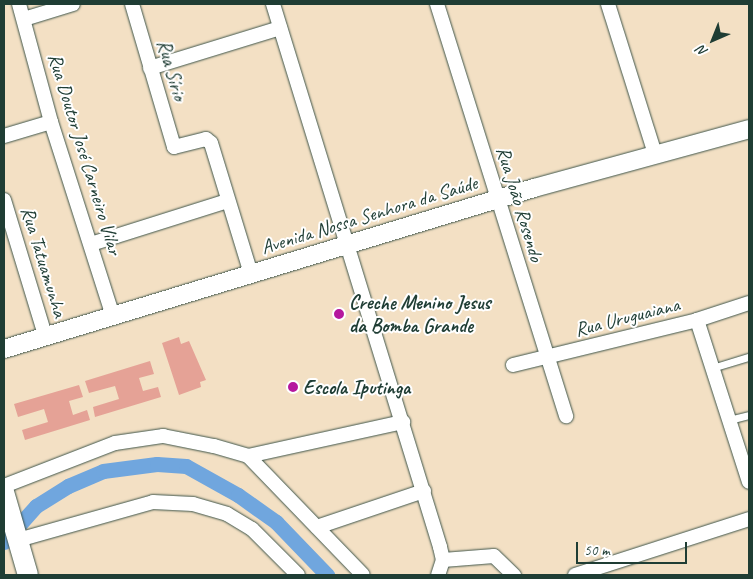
<!DOCTYPE html>
<meta charset="utf-8">
<style>
body{margin:0}
#map{position:relative;width:753px;height:579px;overflow:hidden;background:#f3e0c4;font-family:Caveat,sans-serif}
div>[style]{position:absolute}
[style*='--x']{left:calc(var(--x)*1px);top:calc(var(--y)*1px);width:calc(var(--w)*1px);rotate:calc(var(--a)*1deg)}
.canal>*{height:15px;margin:-7.5px;padding:0 7.5px;transform-origin:7.5px;border-radius:7.5px;background:#70a6de}
.building>*{inset:0;background:#e5a296}
.roads{filter:drop-shadow(0 0 1px #3f554a) drop-shadow(0 0 1px #3f554a)}
.service>*{height:7px;margin:-3.5px;padding:0 3.5px;transform-origin:3.5px;border-radius:3.5px;background:#fff}
.minor>*{height:14px;margin:-7px;padding:0 7px;transform-origin:7px;border-radius:7px;background:#fff}
.tertiary>*{height:18px;margin:-9px;padding:0 9px;transform-origin:9px;border-radius:9px;background:#fff}
.secondary>*{height:20px;margin:-10px;padding:0 10px;transform-origin:10px;border-radius:10px;background:#fff}
.dots>*{width:14px;height:14px;translate:-50% -50%;box-sizing:border-box;border:2px solid #fff;border-radius:50%}
span{translate:-50% -50%;white-space:nowrap;text-align:center;line-height:1.15;-webkit-text-stroke:4px #fff;paint-order:stroke}
.street-label{font-size:20px;color:#1f3d34}
.poi-label{font-size:20px;color:#1f3d34;font-weight:700}
.left{translate:0 -50%;text-align:left}
.frame{position:absolute;inset:0;border:5px solid #1f3d34;pointer-events:none}
.north{position:absolute;left:688px;top:15px;width:50px;height:50px;-webkit-text-stroke:4px #fff;paint-order:stroke;rotate:224deg;font-size:14px;font-weight:700;line-height:20px;text-align:center;color:#1f3d34}
.north::after{content:'';display:block;margin:auto;width:18px;height:22px;background:#1f3d34;clip-path:polygon(50% 0,100% 100%,50% 72%,0 100%)}
.scale{position:absolute;left:576px;top:542px;width:111px;height:22px;box-sizing:border-box;border:2px solid #1f3d34;border-top:0;padding-left:6px;font-size:15px;line-height:18px;white-space:nowrap;color:#1f3d34;-webkit-text-stroke:4px #fff;paint-order:stroke}
</style>
<div id="map">
<div class="canal">
<i style="--x:4;--y:542;--w:48;--a:-48.4"></i>
<i style="--x:36;--y:506;--w:38;--a:-32"></i>
<i style="--x:68;--y:486;--w:38;--a:-23"></i>
<i style="--x:103;--y:471;--w:54;--a:-7.4"></i>
<i style="--x:157;--y:464;--w:29;--a:4"></i>
<i style="--x:186;--y:466;--w:60;--a:29.1"></i>
<i style="--x:238;--y:495;--w:47;--a:35.4"></i>
<i style="--x:276;--y:522;--w:74;--a:46.1"></i>
</div>
<div class="building">
<i style="clip-path:polygon(179px 337px,181px 344px,189px 341px,206px 380px,200px 382px,201px 387px,179px 395px,162px 343px)"></i>
<i style="clip-path:polygon(150px 361px,154px 374px,139px 378px,143px 391px,158px 387px,161px 397px,95px 417px,93px 407px,119px 399px,115px 386px,89px 393px,85px 381px)"></i>
<i style="clip-path:polygon(79px 385px,83px 397px,69px 401px,73px 415px,87px 410px,90px 420px,25px 440px,22px 430px,48px 422px,44px 409px,18px 417px,14px 404px)"></i>
</div>
<div class="roads">
<div class="service">
<i style="--x:712;--y:368;--w:39;--a:-17"></i>
<i style="--x:729;--y:420;--w:21;--a:-14"></i>
</div>
<div class="minor">
<i style="--x:19;--y:4;--w:122;--a:74.8"></i>
<i style="--x:51;--y:122;--w:204;--a:72.3"></i>
<i style="--x:132;--y:4;--w:149;--a:73.6"></i>
<i style="--x:174;--y:147;--w:33;--a:-14"></i>
<i style="--x:206;--y:139;--w:6;--a:39"></i>
<i style="--x:211;--y:143;--w:137;--a:73"></i>
<i style="--x:273;--y:4;--w:568;--a:72.9"></i>
<i style="--x:440;--y:547;--w:13;--a:77"></i>
<i style="--x:443;--y:560;--w:16;--a:108"></i>
<i style="--x:437;--y:4;--w:432;--a:72.6"></i>
<i style="--x:608;--y:4;--w:157;--a:72.6"></i>
<i style="--x:24;--y:19;--w:51;--a:-17"></i>
<i style="--x:150;--y:68;--w:136;--a:-17.1"></i>
<i style="--x:4;--y:136;--w:49;--a:-16.6"></i>
<i style="--x:4;--y:200;--w:141;--a:73.1"></i>
<i style="--x:91;--y:244;--w:143;--a:-17.5"></i>
<i style="--x:697;--y:320;--w:170;--a:72.2"></i>
<i style="--x:513;--y:365;--w:189;--a:-13.7"></i>
<i style="--x:697;--y:320;--w:55;--a:-18.1"></i>
<i style="--x:248;--y:456;--w:159;--a:-12.4"></i>
<i style="--x:4;--y:486;--w:119;--a:-21.2"></i>
<i style="--x:115;--y:443;--w:49;--a:-8.3"></i>
<i style="--x:163;--y:436;--w:52;--a:11.1"></i>
<i style="--x:214;--y:446;--w:35;--a:16"></i>
<i style="--x:248;--y:456;--w:165;--a:46"></i>
<i style="--x:317;--y:527;--w:113;--a:-18.6"></i>
<i style="--x:18;--y:540;--w:140;--a:-15.7"></i>
<i style="--x:153;--y:502;--w:40;--a:2.9"></i>
<i style="--x:193;--y:504;--w:35;--a:16"></i>
<i style="--x:227;--y:514;--w:29;--a:31"></i>
<i style="--x:252;--y:529;--w:65;--a:45"></i>
<i style="--x:443;--y:560;--w:51;--a:-4.5"></i>
<i style="--x:494;--y:556;--w:28;--a:44"></i>
<i style="--x:575;--y:575;--w:183;--a:-17.8"></i>
</div>
<div class="tertiary">
<i style="--x:4;--y:349;--w:554;--a:-16.9"></i>
<i style="--x:534;--y:188;--w:223;--a:-15.3"></i>
</div>
<div class="secondary">
<i style="--x:4;--y:492;--w:86;--a:73.9"></i>
</div>
</div>
<div class="dots">
<i style="left:339px;top:314px;background:#b5179e"></i>
<i style="left:293px;top:387px;background:#b5179e"></i>
</div>
<div class="street-label">
<span style="left:172px;top:70px;rotate:74deg">Rua Sírio</span>
<span style="left:85px;top:154px;rotate:73deg">Rua Doutor José Carneiro Vilar</span>
<span style="left:520px;top:204px;rotate:73deg">Rua João Rosendo</span>
<span style="left:369px;top:215px;rotate:-17deg">Avenida Nossa Senhora da Saúde</span>
<span style="left:44px;top:262px;rotate:73deg">Rua Tatuamunha</span>
<span style="left:627px;top:317px;rotate:-14deg">Rua Uruguaiana</span>
</div>
<div class="poi-label">
<span class="left" style="left:349px;top:314px">Creche Menino Jesus<br>da Bomba Grande</span>
<span class="left" style="left:303px;top:387px">Escola Iputinga</span>
</div>
<div class="frame"></div>
<div class="north">N</div>
<div class="scale">50 m</div>
</div>
